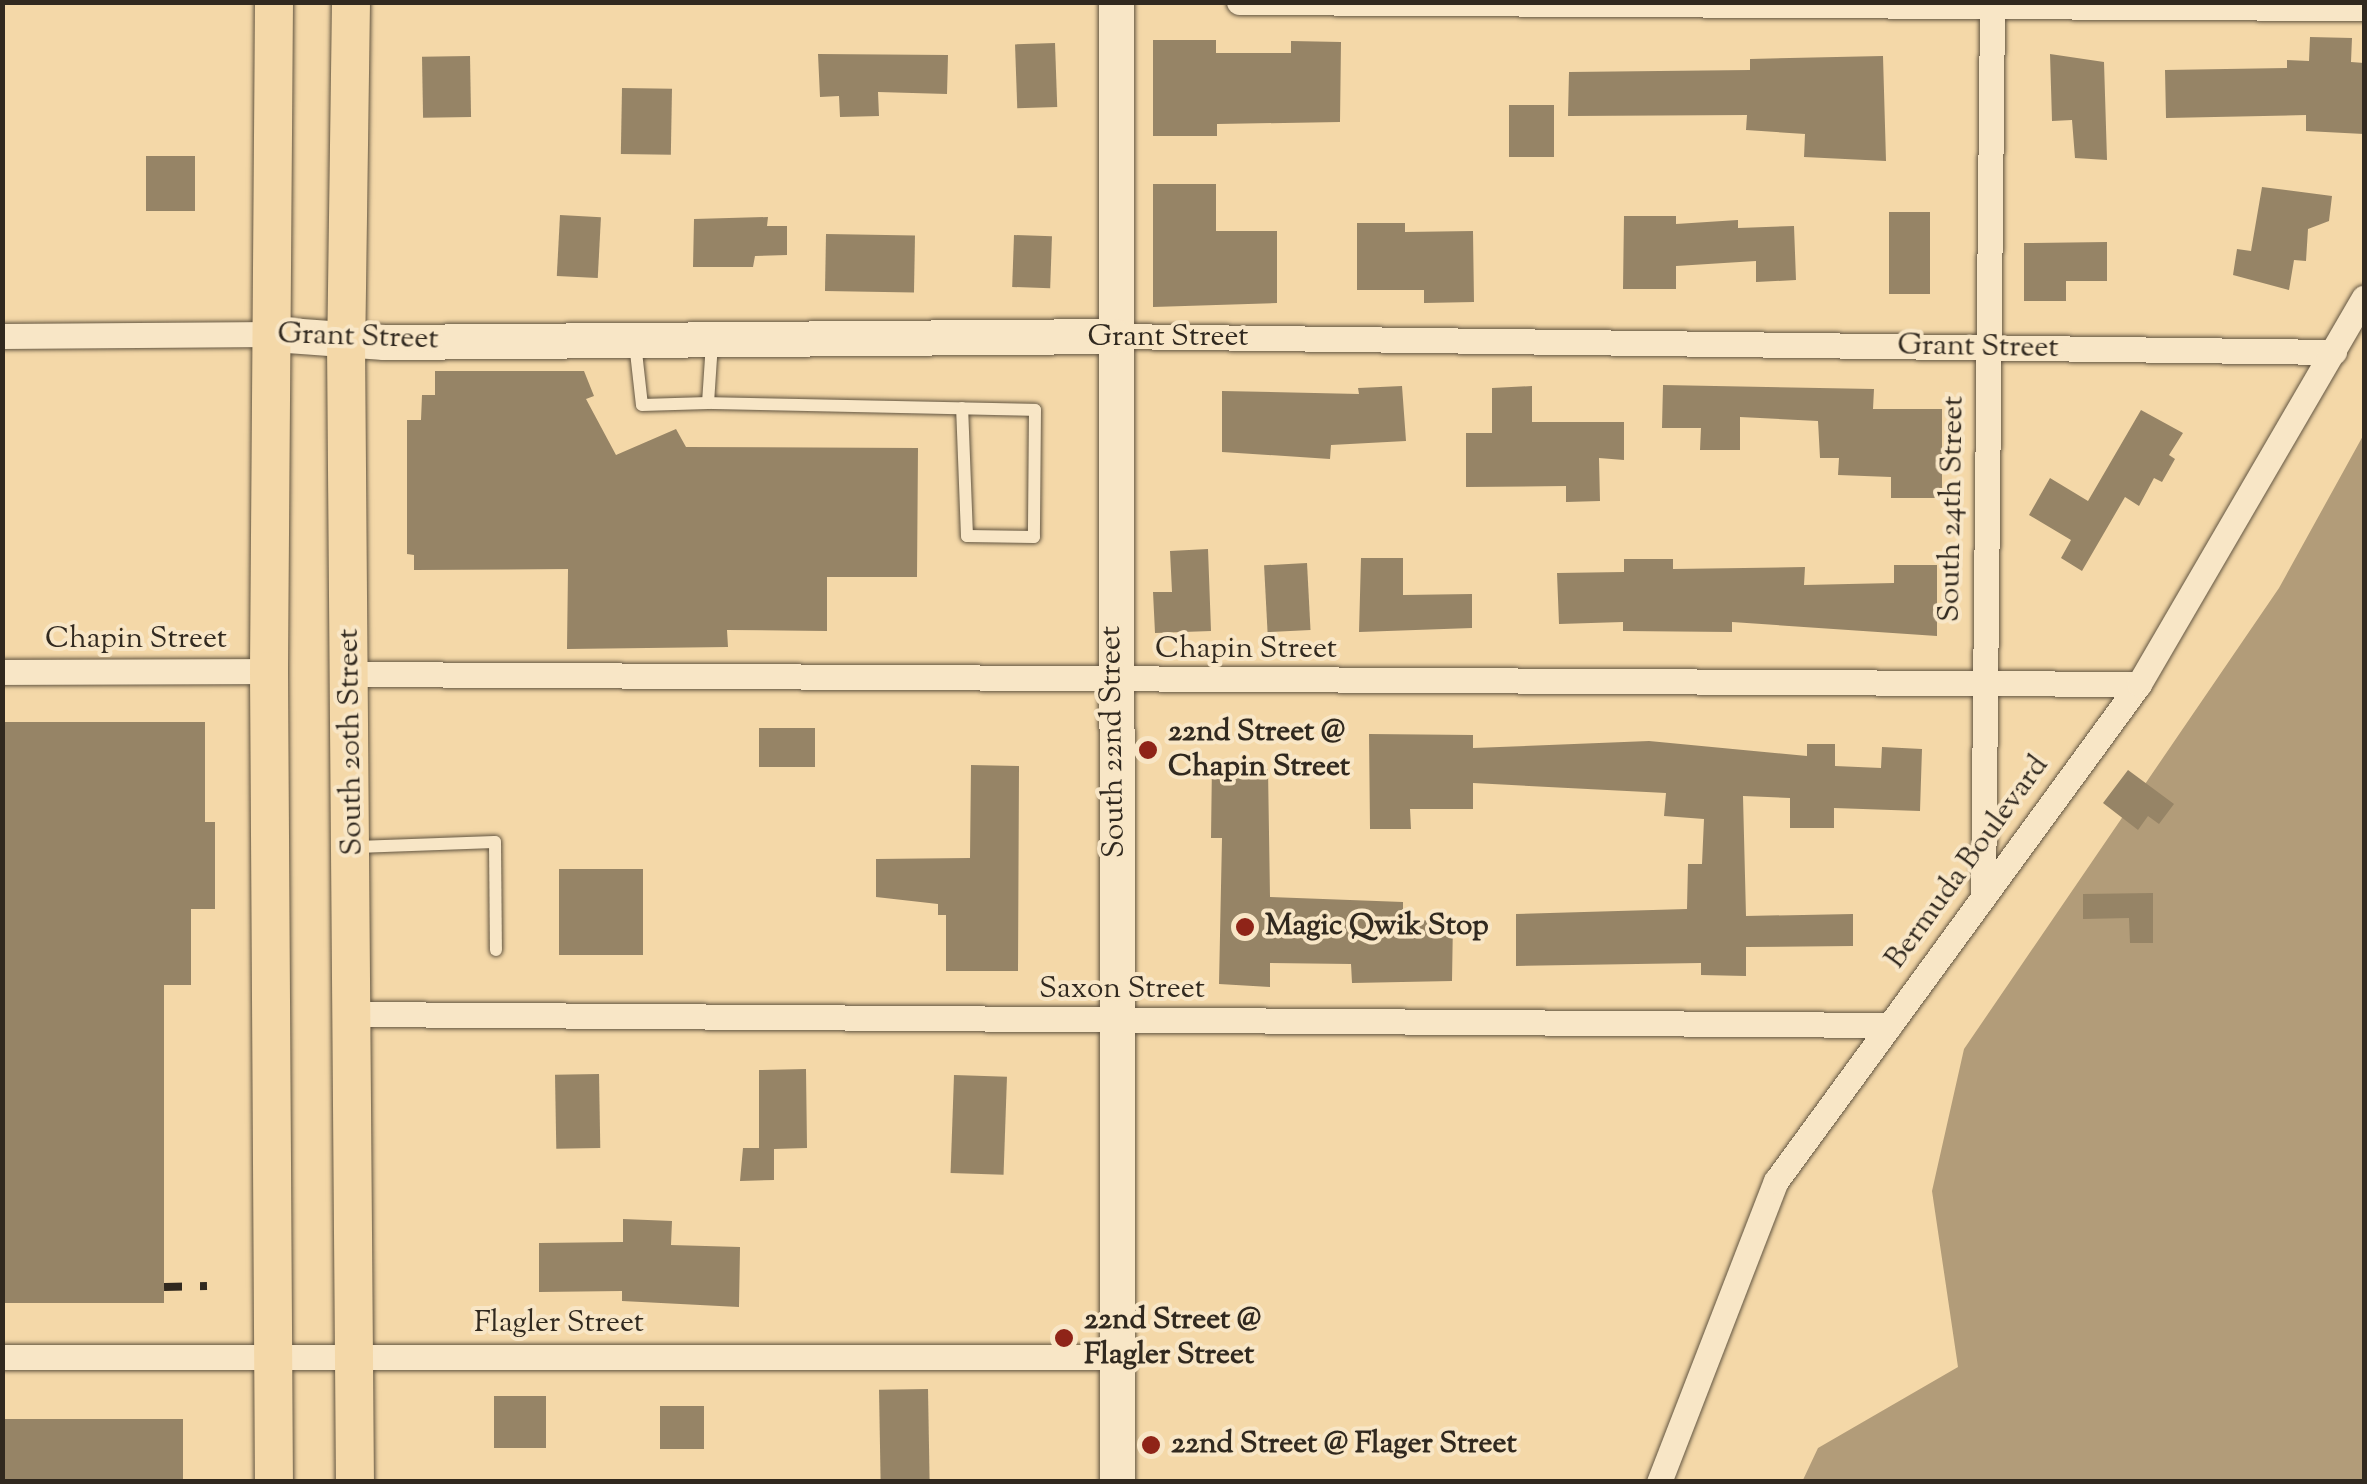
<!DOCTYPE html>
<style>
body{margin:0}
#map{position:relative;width:2367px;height:1484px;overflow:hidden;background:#f4d8a8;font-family:"Sorts Mill Goudy",serif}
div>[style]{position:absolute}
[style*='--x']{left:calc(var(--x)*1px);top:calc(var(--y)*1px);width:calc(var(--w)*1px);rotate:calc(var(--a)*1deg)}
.water>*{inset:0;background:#b29c79}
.building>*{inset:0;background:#968466;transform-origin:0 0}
.roads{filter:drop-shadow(0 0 2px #625541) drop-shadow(0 0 2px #625541)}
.lane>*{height:12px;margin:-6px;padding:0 6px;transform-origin:6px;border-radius:6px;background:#f8e6c6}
.street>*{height:25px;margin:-12.5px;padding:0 12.5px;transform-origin:12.5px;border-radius:12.5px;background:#f8e6c6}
.secondary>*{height:35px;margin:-17.5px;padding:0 17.5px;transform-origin:17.5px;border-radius:17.5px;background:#f8e6c6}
.primary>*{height:38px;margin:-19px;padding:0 19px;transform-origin:19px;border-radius:19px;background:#f4d8a8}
.rail>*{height:8px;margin-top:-4px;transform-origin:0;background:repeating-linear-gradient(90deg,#31291f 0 18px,transparent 0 36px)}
.dots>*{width:28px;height:28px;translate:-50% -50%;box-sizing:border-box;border:5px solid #f8e6c6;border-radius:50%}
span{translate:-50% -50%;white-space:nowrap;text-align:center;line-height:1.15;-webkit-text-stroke:8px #f8e6c6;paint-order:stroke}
.street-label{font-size:30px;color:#31291f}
.poi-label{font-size:30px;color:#31291f;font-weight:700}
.left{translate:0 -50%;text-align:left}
.frame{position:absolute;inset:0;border:5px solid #31291f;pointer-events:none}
</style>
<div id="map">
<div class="water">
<i style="clip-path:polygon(2364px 434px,2364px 1481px,1802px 1482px,1818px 1448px,1958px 1367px,1932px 1191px,1964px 1049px,2279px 588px)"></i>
</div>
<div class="building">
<i style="clip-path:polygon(2310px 37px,2352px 38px,2351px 62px,2364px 63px,2364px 134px,2306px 131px,2306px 115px,2166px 118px,2165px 70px,2287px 68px,2287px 60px,2309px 61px)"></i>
<i style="clip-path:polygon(1153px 40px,1216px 40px,1216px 53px,1291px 53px,1291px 41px,1341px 42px,1340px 122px,1217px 124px,1217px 136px,1153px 136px)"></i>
<i style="left:1055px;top:43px;width:64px;height:40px;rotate:88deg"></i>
<i style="clip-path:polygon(818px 54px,948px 55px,947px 94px,878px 92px,879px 116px,840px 117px,839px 96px,820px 97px)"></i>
<i style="clip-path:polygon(2050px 54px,2104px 62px,2107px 160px,2075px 158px,2072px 120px,2052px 121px)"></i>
<i style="left:470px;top:56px;width:61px;height:48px;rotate:89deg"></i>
<i style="clip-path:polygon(1883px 56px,1886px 161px,1804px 157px,1805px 134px,1746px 130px,1747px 115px,1568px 116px,1569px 72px,1750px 70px,1750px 59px)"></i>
<i style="left:622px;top:88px;width:50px;height:66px;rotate:1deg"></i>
<i style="left:1509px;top:105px;width:45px;height:52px"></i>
<i style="left:146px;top:156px;width:49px;height:55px"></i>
<i style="clip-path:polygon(1153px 184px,1216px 184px,1216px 231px,1277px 231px,1277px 303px,1153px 307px)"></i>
<i style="clip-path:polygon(2262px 187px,2332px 196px,2329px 221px,2308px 229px,2306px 261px,2294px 260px,2289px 290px,2233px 275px,2237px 249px,2251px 251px)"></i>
<i style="left:1889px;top:212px;width:41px;height:82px"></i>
<i style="left:560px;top:215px;width:41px;height:61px;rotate:3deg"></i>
<i style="clip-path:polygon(1624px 216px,1676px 216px,1676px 224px,1738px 220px,1738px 228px,1794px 226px,1796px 280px,1756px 282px,1756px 261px,1676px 266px,1676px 289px,1623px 289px)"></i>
<i style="clip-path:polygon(768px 217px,767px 226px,787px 226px,787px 255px,755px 256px,753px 267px,693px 267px,694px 219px)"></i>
<i style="clip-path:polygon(1357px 223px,1405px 223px,1405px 232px,1473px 231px,1474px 302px,1424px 303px,1424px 290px,1357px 290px)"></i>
<i style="left:826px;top:234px;width:89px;height:57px;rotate:1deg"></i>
<i style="left:1014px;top:235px;width:38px;height:52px;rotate:2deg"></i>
<i style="clip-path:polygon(2107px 242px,2107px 281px,2066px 281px,2066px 301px,2024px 301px,2024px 243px)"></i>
<i style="clip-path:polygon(435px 371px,584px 371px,594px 396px,586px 399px,616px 455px,676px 429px,686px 447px,918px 448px,917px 577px,827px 577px,827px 631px,727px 630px,728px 647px,567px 649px,568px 569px,414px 570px,414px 555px,407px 554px,407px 420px,421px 420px,422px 395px,435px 395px)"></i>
<i style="clip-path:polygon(1663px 385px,1874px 389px,1873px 409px,1942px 409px,1942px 498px,1891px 498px,1891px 477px,1838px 475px,1839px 458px,1820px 458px,1818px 421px,1740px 417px,1740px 450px,1700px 450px,1701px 428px,1662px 428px)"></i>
<i style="clip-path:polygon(1402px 386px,1406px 441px,1331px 445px,1330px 459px,1222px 452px,1222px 391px,1359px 394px,1358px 388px)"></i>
<i style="clip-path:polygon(1532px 386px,1532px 422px,1624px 422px,1624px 460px,1599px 458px,1600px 501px,1566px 502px,1566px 486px,1466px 487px,1466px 433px,1492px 433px,1492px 388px)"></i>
<i style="clip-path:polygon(2141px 410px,2183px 433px,2169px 455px,2175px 459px,2162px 482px,2154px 478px,2139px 506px,2125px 497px,2082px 571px,2061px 558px,2071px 540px,2029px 515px,2050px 478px,2088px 501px)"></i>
<i style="clip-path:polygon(1208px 549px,1211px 631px,1155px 633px,1153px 592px,1172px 592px,1170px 551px)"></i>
<i style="clip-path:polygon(1361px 558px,1403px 558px,1403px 595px,1472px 594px,1472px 628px,1359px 632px)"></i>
<i style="clip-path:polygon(1624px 559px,1673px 559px,1673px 569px,1805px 567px,1804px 585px,1894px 583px,1894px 565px,1937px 565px,1937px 636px,1732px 622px,1732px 632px,1623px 631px,1623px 622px,1559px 624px,1557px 573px,1624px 572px)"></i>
<i style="left:1307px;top:563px;width:67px;height:43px;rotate:87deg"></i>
<i style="clip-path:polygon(2px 722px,205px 722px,205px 822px,215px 822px,215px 909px,191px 909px,191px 985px,164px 985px,164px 1303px,2px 1303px)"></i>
<i style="left:759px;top:728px;width:56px;height:39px"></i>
<i style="clip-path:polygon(1369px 734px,1473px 735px,1473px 748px,1649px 741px,1807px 756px,1807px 744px,1835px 744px,1835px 766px,1881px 768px,1882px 747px,1922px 749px,1920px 811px,1834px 808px,1834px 828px,1790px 828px,1790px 798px,1743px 796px,1746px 916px,1853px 914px,1853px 946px,1746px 947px,1746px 976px,1701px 975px,1701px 963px,1516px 966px,1516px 914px,1687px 909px,1688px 864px,1702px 864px,1704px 819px,1664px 816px,1666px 793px,1473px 783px,1473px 809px,1410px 809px,1411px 829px,1370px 829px)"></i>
<i style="clip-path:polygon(1212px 762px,1268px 769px,1270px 897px,1403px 902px,1403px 920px,1453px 921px,1452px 981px,1352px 983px,1351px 964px,1270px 963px,1270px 987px,1219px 984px,1222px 838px,1211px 838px)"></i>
<i style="clip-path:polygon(971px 765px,1019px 766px,1018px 971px,946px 971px,946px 915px,938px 915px,938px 904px,876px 897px,876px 859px,970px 858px)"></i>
<i style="clip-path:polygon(2128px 770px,2174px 804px,2159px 824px,2148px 816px,2138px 830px,2103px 803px)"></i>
<i style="left:559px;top:869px;width:84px;height:86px"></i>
<i style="clip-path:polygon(2153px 893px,2153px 943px,2130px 943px,2129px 918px,2083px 919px,2083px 894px)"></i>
<i style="clip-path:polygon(806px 1069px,807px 1148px,774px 1149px,774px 1180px,740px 1181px,743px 1148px,759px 1148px,759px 1070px)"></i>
<i style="left:599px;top:1074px;width:74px;height:44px;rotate:89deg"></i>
<i style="left:954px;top:1075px;width:53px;height:98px;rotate:2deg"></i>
<i style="clip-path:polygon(623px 1219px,672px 1221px,671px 1245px,740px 1247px,739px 1307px,622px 1301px,622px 1291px,539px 1292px,539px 1243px,623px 1242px)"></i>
<i style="left:928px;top:1389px;width:93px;height:49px;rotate:89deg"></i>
<i style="left:494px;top:1396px;width:52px;height:52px"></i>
<i style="left:660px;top:1406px;width:44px;height:43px"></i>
<i style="left:2px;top:1419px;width:181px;height:63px"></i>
</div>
<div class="roads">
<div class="lane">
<i style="--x:635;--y:343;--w:62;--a:83.6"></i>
<i style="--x:642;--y:405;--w:66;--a:-1.7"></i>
<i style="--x:708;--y:403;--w:60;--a:-86.2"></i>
<i style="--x:708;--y:403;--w:327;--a:1.2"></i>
<i style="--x:1035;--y:410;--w:127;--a:90.5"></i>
<i style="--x:1034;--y:537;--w:67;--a:-179.1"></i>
<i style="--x:967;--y:536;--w:128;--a:-92.2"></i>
<i style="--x:356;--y:847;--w:139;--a:-2.1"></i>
<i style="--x:495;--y:842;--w:108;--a:89.5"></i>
</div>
<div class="street">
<i style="--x:1239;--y:2;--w:1125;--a:0.31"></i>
<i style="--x:2;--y:336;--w:272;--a:-0.4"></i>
<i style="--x:1113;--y:336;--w:1221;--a:0.75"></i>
<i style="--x:2;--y:672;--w:267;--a:-0.2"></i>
<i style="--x:352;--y:674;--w:1787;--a:0.32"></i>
<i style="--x:1983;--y:897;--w:895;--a:-89.42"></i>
<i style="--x:355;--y:1014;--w:1535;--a:0.41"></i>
<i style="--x:2;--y:1357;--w:1113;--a:0"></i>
<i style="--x:1659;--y:1482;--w:323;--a:-68.8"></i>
<i style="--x:1776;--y:1181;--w:615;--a:-53.86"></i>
<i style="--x:2139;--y:684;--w:447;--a:-59.8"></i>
</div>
<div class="secondary">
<i style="--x:1116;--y:2;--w:1480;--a:89.96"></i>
<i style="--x:274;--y:334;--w:110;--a:4.2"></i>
<i style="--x:384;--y:342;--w:729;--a:-0.47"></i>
</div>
<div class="primary">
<i style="--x:274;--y:2;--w:669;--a:90.43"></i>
<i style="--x:269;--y:671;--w:811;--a:89.65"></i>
<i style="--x:351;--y:2;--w:339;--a:90.8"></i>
<i style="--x:346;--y:341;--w:1141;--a:89.55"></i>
</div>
</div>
<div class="rail">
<i style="--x:164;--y:1287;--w:43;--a:-1.3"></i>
</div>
<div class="dots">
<i style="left:1148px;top:750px;background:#8f2418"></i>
<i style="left:1245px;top:927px;background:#8f2418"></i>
<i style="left:1064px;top:1338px;background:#8f2418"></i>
<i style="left:1151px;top:1445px;background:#8f2418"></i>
</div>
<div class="street-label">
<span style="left:358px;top:338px;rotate:2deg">Grant Street</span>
<span style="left:1168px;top:338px">Grant Street</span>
<span style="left:1978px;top:348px;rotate:1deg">Grant Street</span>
<span style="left:1953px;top:509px;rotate:-89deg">South 24th Street</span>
<span style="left:136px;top:640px">Chapin Street</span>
<span style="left:1246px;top:650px">Chapin Street</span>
<span style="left:352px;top:742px;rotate:-91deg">South 20th Street</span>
<span style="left:1114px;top:742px;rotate:-91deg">South 22nd Street</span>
<span style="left:1968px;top:863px;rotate:-54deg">Bermuda Boulevard</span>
<span style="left:1122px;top:990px">Saxon Street</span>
<span style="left:559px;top:1324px">Flagler Street</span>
</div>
<div class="poi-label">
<span class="left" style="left:1168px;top:750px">22nd Street @<br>Chapin Street</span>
<span class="left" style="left:1265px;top:927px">Magic Qwik Stop</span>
<span class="left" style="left:1084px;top:1338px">22nd Street @<br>Flagler Street</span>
<span class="left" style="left:1171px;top:1445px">22nd Street @ Flager Street</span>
</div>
<div class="frame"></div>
</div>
